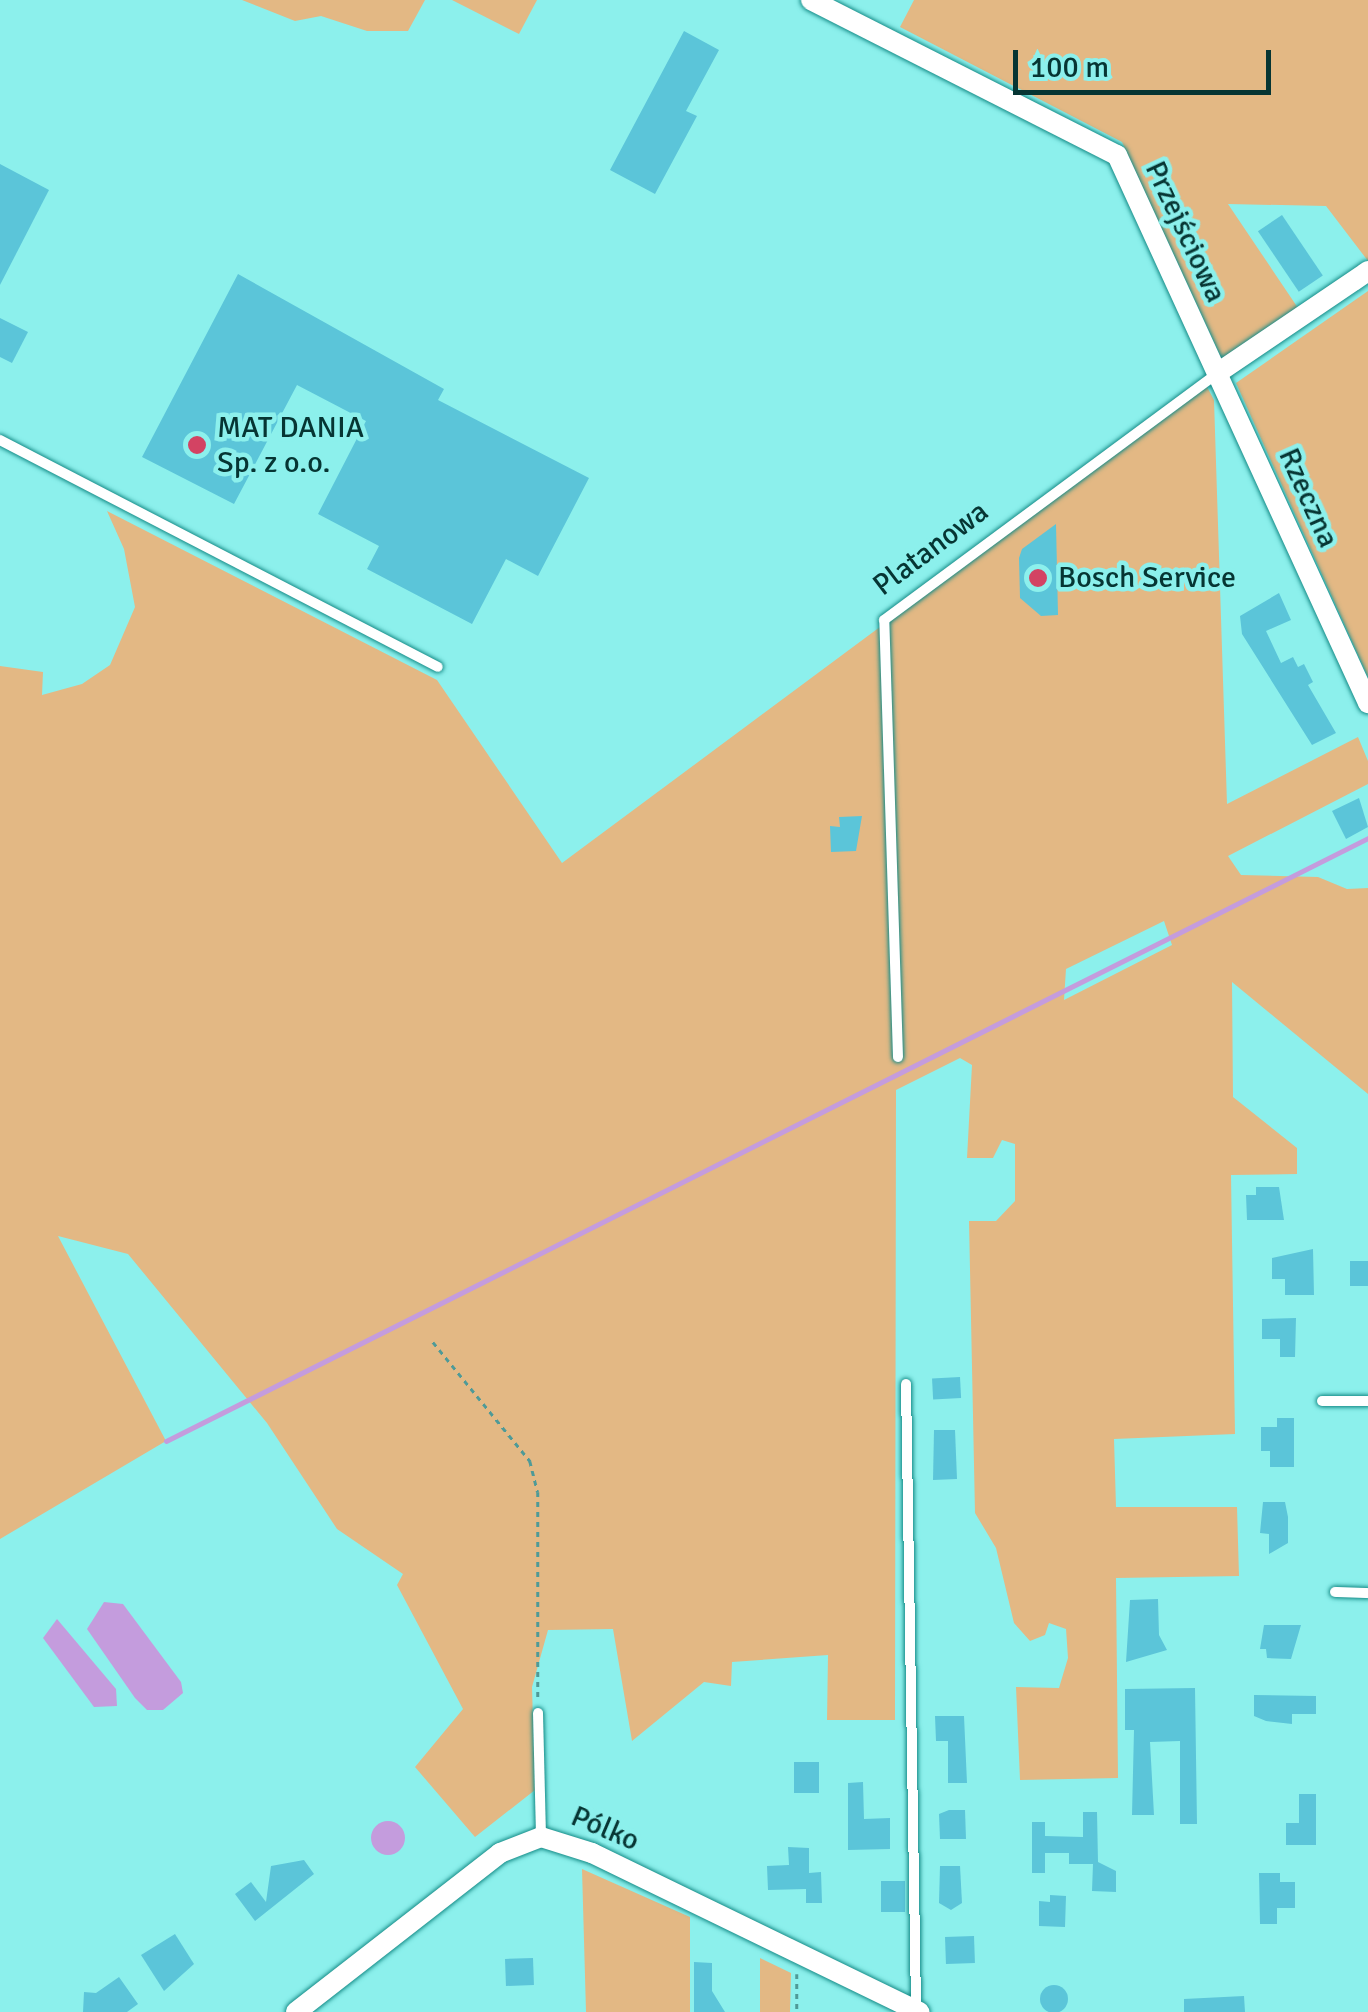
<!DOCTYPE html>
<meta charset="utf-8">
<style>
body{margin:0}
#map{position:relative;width:1368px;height:2012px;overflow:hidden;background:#8cf0ec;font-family:Signika,sans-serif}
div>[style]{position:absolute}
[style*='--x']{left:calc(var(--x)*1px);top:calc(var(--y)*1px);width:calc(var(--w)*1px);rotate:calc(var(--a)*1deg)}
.green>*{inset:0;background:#e3b884}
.water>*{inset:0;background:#c49cdd}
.round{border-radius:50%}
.stream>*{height:5px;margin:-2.5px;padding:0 2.5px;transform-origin:2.5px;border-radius:2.5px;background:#c49cdd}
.building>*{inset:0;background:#5bc5d9;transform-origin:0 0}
.path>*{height:2.5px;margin-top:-1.25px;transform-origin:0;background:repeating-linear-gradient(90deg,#4f9a97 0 5px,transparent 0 10px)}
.roads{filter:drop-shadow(0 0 2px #158b87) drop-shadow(0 0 2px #158b87)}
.lane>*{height:10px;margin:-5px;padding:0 5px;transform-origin:5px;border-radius:5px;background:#fff}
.street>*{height:20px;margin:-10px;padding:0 10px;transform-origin:10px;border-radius:10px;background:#fff}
.dots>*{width:28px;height:28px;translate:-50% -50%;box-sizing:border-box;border:5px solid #8cf0ec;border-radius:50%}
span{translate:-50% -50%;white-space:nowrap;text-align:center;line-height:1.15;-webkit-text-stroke:9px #8cf0ec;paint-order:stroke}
.street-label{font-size:30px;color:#063533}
.poi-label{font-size:30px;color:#063533}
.left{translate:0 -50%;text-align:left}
.scale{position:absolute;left:1013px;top:50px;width:258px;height:45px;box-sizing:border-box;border:5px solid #063533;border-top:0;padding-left:12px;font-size:30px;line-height:35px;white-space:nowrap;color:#063533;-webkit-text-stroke:8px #8cf0ec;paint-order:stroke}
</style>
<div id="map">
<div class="green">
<i style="clip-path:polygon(242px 0,425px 0,408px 31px,367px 31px,321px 16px,295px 21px)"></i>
<i style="clip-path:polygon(452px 0,537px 0,519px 34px)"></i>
<i style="clip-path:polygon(914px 0,1368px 0,1368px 261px,1326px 206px,1228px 204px,1298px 308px,1222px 359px,1122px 142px,900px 27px)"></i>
<i style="clip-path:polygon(1368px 291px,1368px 677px,1236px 383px)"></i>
<i style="clip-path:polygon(evenodd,1206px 385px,1214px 400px,1227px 804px,1358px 737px,1368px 761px,1368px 784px,1228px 856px,1241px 875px,1318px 877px,1347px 889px,1368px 888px,1368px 1094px,1232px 982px,1233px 1097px,1297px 1148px,1297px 1174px,1231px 1175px,1235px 1434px,1114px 1439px,1116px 1507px,1237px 1507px,1239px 1576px,1116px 1578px,1118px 1778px,1020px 1780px,1016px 1687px,1059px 1688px,1068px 1658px,1066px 1629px,1049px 1623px,1045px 1635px,1030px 1641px,1014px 1623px,996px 1548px,975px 1513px,969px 1221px,996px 1221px,1015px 1201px,1015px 1144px,1002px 1140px,993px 1158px,967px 1158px,972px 1065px,960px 1058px,896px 1090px,895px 1720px,827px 1720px,828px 1655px,732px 1662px,731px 1686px,704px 1682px,632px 1741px,613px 1629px,548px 1630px,532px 1687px,535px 1790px,475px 1837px,415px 1767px,463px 1709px,397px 1585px,403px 1574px,337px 1529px,267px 1423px,128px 1254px,58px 1236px,166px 1441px,0 1539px,0 666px,43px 672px,42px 695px,82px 684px,110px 665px,135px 607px,124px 549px,107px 511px,437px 680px,562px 863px,1206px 385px,1164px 921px,1172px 945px,1064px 1000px,1066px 969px,1164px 921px)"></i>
<i style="clip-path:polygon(582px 1869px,690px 1917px,690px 2012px,586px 2012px)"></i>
<i style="clip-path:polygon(760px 1958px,791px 1973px,790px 2012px,760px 2012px)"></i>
</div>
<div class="water">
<i style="clip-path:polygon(104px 1602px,123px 1604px,181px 1682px,183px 1693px,163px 1710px,147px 1710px,135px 1698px,87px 1629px)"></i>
<i style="clip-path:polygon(57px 1619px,116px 1689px,117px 1706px,94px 1707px,43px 1638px)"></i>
<i class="round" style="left:371px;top:1821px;width:34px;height:34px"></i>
</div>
<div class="stream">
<i style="--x:166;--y:1441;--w:1345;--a:-26.64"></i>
</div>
<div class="building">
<i style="clip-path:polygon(684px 31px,719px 50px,686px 111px,697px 116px,655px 194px,610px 170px)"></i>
<i style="clip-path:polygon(0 164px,49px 190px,0 285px)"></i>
<i style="left:1282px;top:215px;width:73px;height:29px;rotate:56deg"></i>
<i style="clip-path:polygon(238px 274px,444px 389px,438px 400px,589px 478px,538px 576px,506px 559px,472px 624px,367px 569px,379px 546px,318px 514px,366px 421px,297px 385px,234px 504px,142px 457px)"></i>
<i style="clip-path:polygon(0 318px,28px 332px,12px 363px,0 357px)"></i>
<i style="clip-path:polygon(1056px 524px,1058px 615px,1041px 616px,1020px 598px,1019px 558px,1022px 549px)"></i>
<i style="clip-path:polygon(1279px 593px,1291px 620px,1266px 631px,1281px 663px,1293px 657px,1298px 667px,1304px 664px,1313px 682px,1308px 685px,1336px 733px,1312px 745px,1242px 634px,1240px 616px)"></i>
<i style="clip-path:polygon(1359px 798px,1368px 827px,1346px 839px,1332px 811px)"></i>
<i style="clip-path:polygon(862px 816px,856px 851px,831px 852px,830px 826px,840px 827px,839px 817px)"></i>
<i style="clip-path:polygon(1256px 1187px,1279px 1187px,1284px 1220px,1247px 1220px,1246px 1195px,1256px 1195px)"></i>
<i style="clip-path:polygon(1313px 1249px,1314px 1295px,1285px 1295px,1285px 1279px,1272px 1279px,1272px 1258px)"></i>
<i style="left:1368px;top:1261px;width:25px;height:18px;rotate:90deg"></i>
<i style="clip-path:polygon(1296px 1318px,1295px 1357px,1280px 1357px,1280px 1339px,1262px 1339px,1262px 1319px)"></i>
<i style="left:960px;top:1377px;width:21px;height:28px;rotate:87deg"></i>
<i style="clip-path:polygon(1277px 1418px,1294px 1418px,1294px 1467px,1270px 1467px,1270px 1451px,1261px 1451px,1261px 1427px,1277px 1427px)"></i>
<i style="clip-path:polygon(934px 1430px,955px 1430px,957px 1479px,933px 1480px)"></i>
<i style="clip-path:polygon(1263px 1502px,1285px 1502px,1288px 1517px,1288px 1543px,1269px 1554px,1269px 1534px,1260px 1533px)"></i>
<i style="clip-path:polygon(1158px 1599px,1159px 1635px,1167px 1650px,1126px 1662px,1130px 1600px)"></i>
<i style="clip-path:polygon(1264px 1625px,1301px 1625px,1291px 1659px,1267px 1658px,1266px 1649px,1260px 1649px)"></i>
<i style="clip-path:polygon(1195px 1688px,1197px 1824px,1180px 1824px,1180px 1741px,1150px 1742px,1154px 1815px,1132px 1815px,1134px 1730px,1125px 1730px,1125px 1689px)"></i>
<i style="clip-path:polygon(1254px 1695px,1316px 1696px,1316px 1714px,1292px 1714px,1292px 1724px,1266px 1721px,1254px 1716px)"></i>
<i style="clip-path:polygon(935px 1716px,964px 1716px,967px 1783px,948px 1783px,948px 1741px,936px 1741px)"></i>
<i style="left:819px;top:1762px;width:31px;height:25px;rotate:90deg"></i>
<i style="clip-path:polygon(863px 1782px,864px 1819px,890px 1818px,890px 1849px,848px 1850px,848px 1783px)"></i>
<i style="clip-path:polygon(1299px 1794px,1316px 1794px,1316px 1845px,1286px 1845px,1286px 1823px,1299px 1823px)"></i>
<i style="clip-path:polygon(949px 1810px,965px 1810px,966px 1839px,940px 1839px,939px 1814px)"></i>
<i style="clip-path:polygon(1083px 1812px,1097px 1812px,1098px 1862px,1116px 1871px,1116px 1892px,1092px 1891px,1093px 1864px,1069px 1864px,1069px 1853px,1045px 1853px,1045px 1873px,1032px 1873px,1032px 1822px,1045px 1822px,1045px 1836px,1083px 1837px)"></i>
<i style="clip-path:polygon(788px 1847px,809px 1848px,809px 1873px,821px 1872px,822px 1903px,806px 1903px,806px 1889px,768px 1890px,767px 1866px,789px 1865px)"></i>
<i style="clip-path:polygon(304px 1860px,314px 1874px,255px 1921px,235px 1894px,251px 1882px,266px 1902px,271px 1866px)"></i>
<i style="clip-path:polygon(940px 1866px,960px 1866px,962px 1903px,951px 1910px,939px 1903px)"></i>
<i style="clip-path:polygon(1259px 1873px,1280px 1873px,1280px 1882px,1295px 1882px,1295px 1908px,1277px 1908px,1277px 1924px,1260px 1924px)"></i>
<i style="left:881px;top:1881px;width:24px;height:31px"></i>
<i style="clip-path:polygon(1050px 1895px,1066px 1896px,1065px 1927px,1039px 1926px,1039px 1901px,1050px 1902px)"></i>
<i style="clip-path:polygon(175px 1934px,194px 1964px,164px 1991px,141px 1955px)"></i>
<i style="left:974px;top:1936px;width:27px;height:29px;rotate:88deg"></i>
<i style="left:533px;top:1958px;width:27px;height:28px;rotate:88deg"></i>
<i style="clip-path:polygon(694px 1962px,712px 1963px,712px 1991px,725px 2012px,694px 2012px)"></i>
<i style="clip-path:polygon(119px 1977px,138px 2004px,127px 2012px,83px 2012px,84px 1992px,96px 1993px)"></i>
<i class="round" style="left:1040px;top:1985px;width:28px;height:28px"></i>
<i style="clip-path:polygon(1244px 1996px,1245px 2012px,1184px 2012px,1184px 1999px)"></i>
</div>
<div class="path">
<i style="--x:433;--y:1342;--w:154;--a:50.8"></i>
<i style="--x:530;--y:1461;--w:32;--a:76"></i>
<i style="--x:538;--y:1492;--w:209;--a:90"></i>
<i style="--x:797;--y:1974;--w:38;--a:90"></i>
</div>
<div class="roads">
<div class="lane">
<i style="--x:0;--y:440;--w:493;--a:27.4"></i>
<i style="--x:898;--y:1057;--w:437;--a:-91.8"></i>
<i style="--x:884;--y:620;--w:417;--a:-36.5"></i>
<i style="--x:906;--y:1384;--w:626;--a:89.08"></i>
<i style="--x:1322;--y:1401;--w:46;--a:0"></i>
<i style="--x:1335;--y:1592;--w:33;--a:2"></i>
<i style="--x:538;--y:1713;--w:124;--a:88.6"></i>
</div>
<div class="street">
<i style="--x:811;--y:0;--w:343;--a:26.9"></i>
<i style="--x:1117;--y:155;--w:603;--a:65.39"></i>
<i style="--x:1219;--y:372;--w:180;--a:-34.1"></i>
<i style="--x:296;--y:2012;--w:259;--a:-37.9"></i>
<i style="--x:500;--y:1853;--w:44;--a:-21.3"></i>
<i style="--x:541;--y:1837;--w:53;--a:17.4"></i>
<i style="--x:592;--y:1853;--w:364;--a:25.9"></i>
</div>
</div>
<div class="dots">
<i style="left:197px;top:445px;background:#d34363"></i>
<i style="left:1038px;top:578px;background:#d34363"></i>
</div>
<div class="street-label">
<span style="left:1185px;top:232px;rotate:65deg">Przejściowa</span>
<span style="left:1308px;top:498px;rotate:66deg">Rzeczna</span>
<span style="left:931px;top:549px;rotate:-37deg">Platanowa</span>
<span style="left:605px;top:1829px;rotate:23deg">Pólko</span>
</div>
<div class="poi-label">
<span class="left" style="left:217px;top:445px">MAT DANIA<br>Sp. z o.o.</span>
<span class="left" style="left:1058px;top:578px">Bosch Service</span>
</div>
<div class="scale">100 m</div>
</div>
